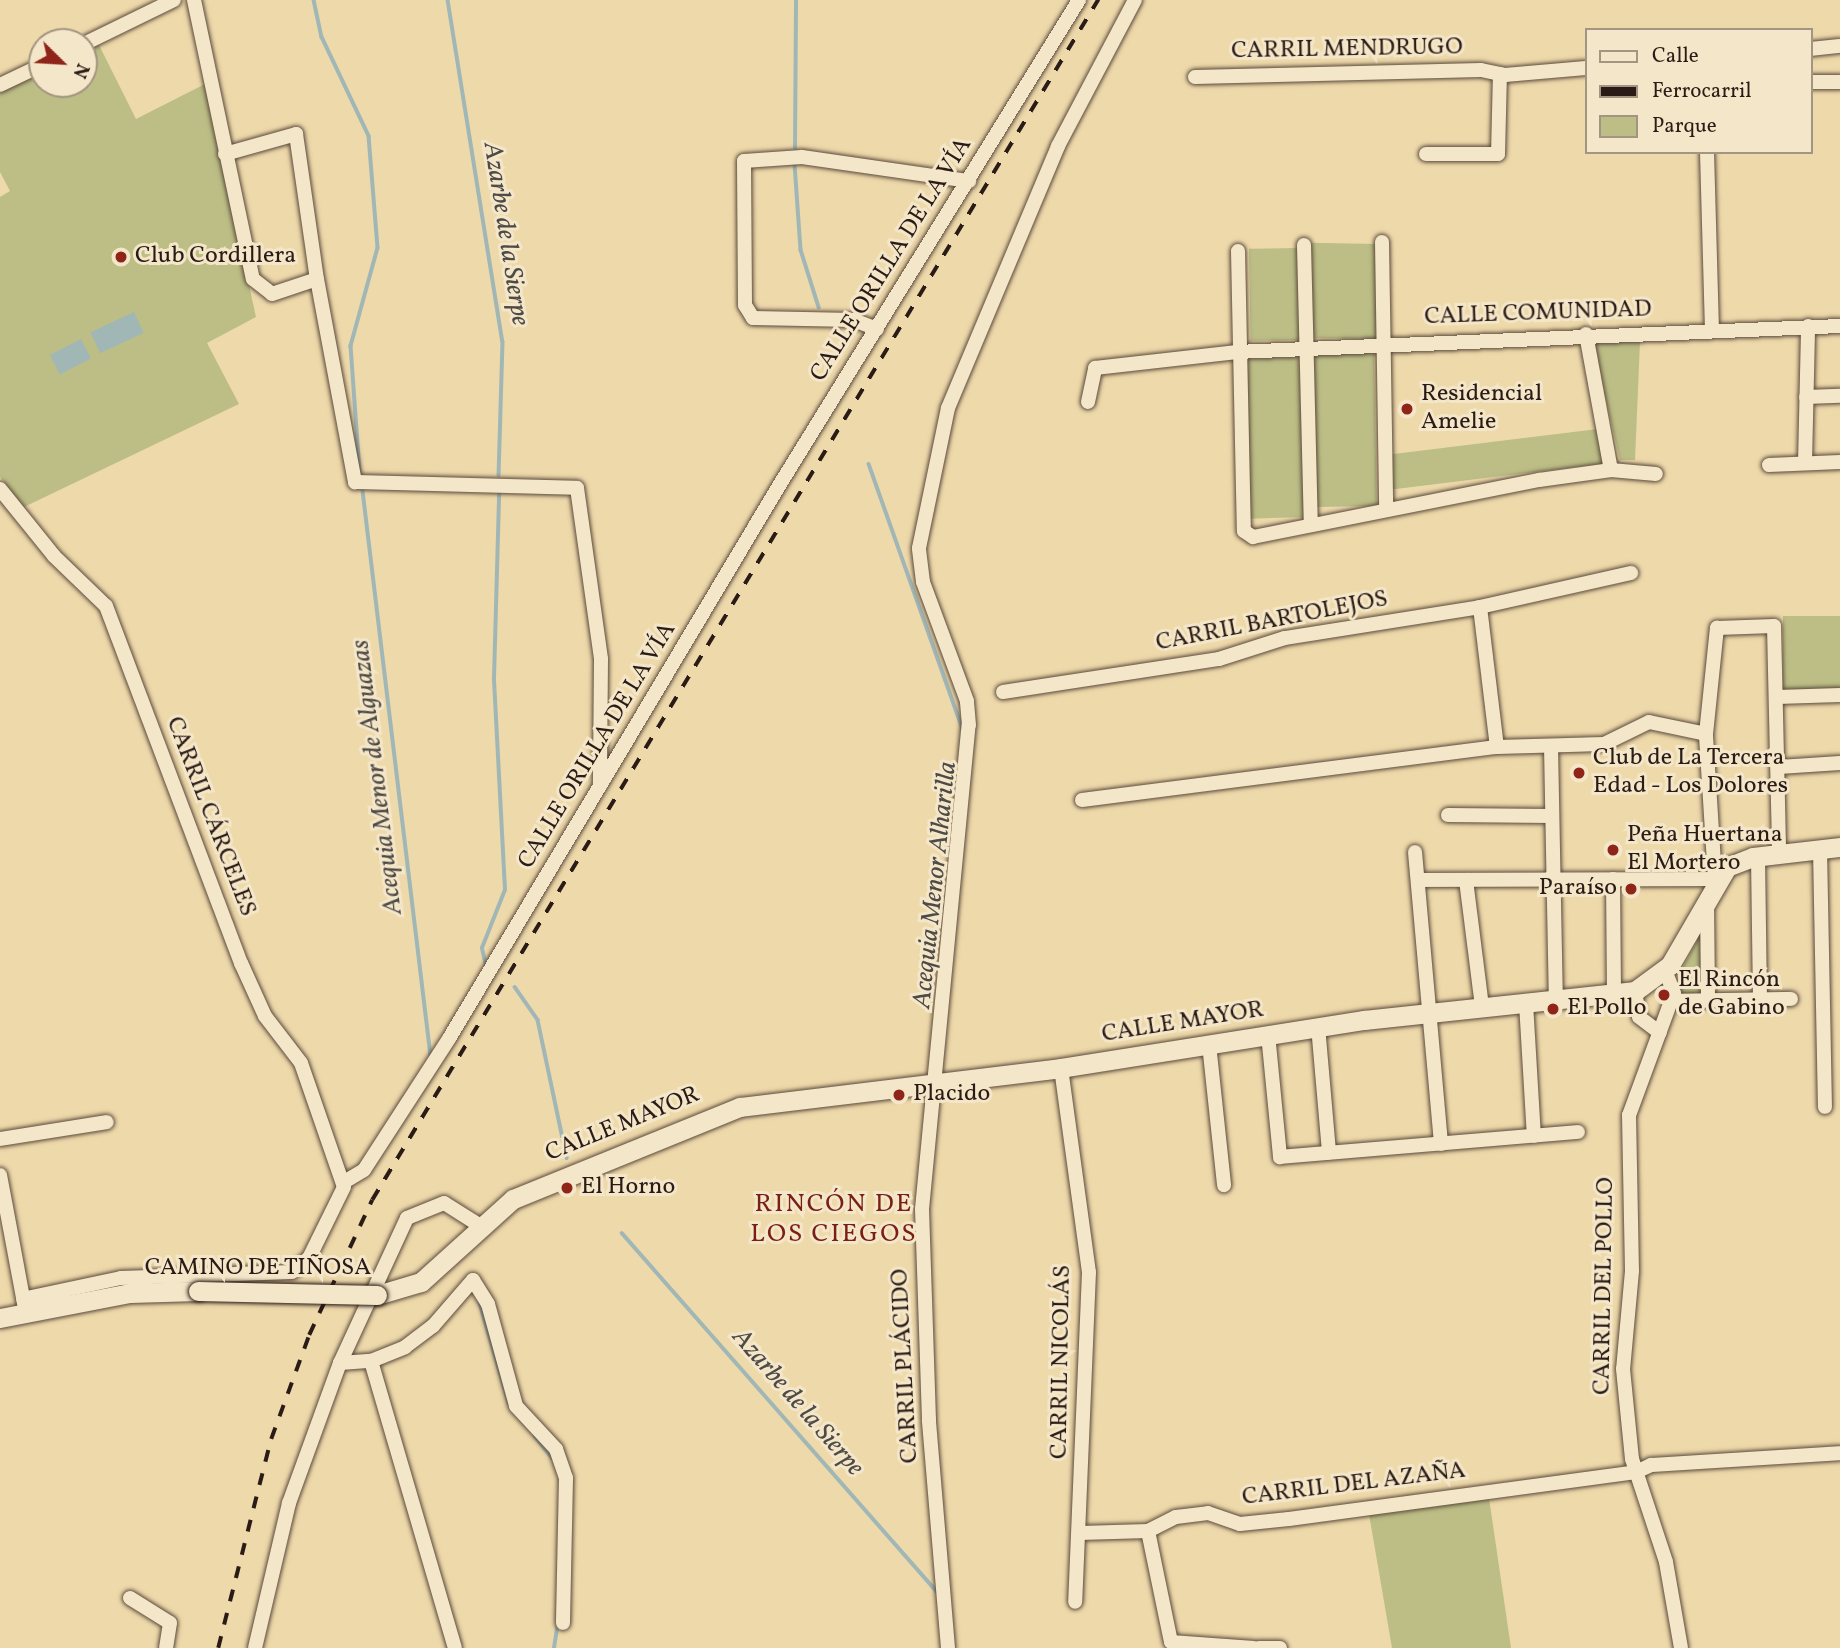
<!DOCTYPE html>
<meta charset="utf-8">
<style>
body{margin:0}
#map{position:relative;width:1840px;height:1648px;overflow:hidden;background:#eed9ab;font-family:Vollkorn,serif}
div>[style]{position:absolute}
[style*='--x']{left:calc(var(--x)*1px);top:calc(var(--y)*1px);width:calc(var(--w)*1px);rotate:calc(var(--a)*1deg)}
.green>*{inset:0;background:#bcbe86;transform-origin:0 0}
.water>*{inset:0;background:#a1b7b6;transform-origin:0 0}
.stream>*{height:3.5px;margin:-1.75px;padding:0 1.75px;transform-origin:1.75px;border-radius:1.75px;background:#a1b7b6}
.roads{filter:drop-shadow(0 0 2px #5b4a3b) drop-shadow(0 0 2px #5b4a3b)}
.street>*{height:14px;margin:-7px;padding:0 7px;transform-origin:7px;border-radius:7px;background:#f4e6c8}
.secondary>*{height:19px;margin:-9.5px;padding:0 9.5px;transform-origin:9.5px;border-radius:9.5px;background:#f4e6c8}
.rail>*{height:3.5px;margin-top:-1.75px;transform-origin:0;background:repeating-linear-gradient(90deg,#2a1b16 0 12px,transparent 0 24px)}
.bridges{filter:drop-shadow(0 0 2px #2a1b16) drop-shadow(0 0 2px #2a1b16)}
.secondary-bridge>*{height:19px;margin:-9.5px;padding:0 9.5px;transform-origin:9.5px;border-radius:9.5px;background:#f4e6c8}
.dots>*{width:19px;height:19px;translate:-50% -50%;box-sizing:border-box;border:4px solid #f4e6c8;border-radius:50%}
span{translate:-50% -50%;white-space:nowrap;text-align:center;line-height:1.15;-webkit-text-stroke:6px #f4e6c8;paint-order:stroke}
.street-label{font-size:24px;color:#2a1b16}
.poi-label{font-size:24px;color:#2a1b16}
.left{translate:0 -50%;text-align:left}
.right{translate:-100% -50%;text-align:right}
.water-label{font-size:26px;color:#4e4a46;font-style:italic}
.neighbourhood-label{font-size:26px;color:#7a1f14;letter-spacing:2px}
.legend{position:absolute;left:1585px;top:28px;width:228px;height:126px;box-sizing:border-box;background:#f4e6c8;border:2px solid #a39581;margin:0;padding:9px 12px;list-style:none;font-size:21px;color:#2a1b16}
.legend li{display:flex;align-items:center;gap:14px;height:35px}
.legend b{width:35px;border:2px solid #a39581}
.north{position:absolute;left:28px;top:28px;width:70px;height:70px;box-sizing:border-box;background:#f4e6c8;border:2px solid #a39581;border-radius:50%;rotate:114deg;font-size:19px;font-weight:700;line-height:28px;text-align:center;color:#2a1b16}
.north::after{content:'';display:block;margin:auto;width:24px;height:32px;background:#8f2418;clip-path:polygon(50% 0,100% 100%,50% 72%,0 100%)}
</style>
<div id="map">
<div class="green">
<i style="clip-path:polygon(98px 43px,136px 119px,205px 84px,256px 317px,207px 343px,239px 404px,24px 507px,0 477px,0 197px,10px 191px,0 172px,0 91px,42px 70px,42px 84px,84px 84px,84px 50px)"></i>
<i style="left:1378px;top:244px;width:95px;height:69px;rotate:91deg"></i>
<i style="left:1298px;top:248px;width:92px;height:49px;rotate:89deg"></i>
<i style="clip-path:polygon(1592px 340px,1640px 342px,1635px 460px,1620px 460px)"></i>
<i style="left:1374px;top:352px;width:154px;height:60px;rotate:89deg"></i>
<i style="left:1299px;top:357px;width:160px;height:54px;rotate:88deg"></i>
<i style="left:1598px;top:429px;width:35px;height:214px;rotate:83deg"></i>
<i style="left:1840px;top:616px;width:75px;height:57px;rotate:90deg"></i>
<i style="clip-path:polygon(1701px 934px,1706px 994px,1679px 995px,1677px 978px)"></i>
<i style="clip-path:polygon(1489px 1498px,1511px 1648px,1392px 1648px,1369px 1514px)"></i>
</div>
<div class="water">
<i style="left:134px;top:312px;width:23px;height:48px;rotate:65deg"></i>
<i style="left:81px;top:339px;width:22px;height:35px;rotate:63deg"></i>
</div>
<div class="stream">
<i style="--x:314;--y:0;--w:38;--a:78"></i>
<i style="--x:322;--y:37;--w:110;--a:64.6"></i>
<i style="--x:369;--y:136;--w:112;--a:85.4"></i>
<i style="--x:378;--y:248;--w:102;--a:105.4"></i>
<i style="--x:351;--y:346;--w:126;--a:85.9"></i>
<i style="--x:448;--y:0;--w:346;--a:80.9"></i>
<i style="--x:503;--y:342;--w:133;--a:91.7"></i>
<i style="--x:795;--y:148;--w:148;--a:-89.6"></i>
<i style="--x:795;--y:164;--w:86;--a:86"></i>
<i style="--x:801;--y:250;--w:60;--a:72.5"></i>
<i style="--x:869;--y:464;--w:281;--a:70.5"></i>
<i style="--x:363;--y:491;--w:569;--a:83.14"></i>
<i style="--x:486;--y:966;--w:18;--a:-103"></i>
<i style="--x:482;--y:948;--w:62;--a:-68.4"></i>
<i style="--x:505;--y:890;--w:212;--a:-93"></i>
<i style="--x:494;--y:678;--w:183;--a:-88.4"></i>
<i style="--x:515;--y:987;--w:40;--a:55.1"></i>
<i style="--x:538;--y:1020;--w:141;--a:78.1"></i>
<i style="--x:622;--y:1233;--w:477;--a:48.7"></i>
<i style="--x:480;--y:1303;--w:104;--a:73.8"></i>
<i style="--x:535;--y:1436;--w:28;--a:52"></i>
<i style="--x:554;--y:1648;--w:25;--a:-81"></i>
</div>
<div class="roads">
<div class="street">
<i style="--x:194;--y:0;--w:285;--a:78.1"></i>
<i style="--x:253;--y:279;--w:24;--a:38"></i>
<i style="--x:272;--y:294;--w:47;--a:-18.4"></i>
<i style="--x:317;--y:279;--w:207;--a:79.4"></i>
<i style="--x:355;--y:482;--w:222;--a:1.5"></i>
<i style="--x:577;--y:488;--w:173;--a:82"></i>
<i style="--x:601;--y:659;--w:127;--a:90.5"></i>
<i style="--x:84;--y:44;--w:100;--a:-26.1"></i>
<i style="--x:1810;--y:49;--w:30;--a:-6"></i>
<i style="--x:1195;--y:77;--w:286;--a:-1.4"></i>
<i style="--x:1481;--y:70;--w:25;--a:12"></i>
<i style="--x:1505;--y:75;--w:81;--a:-4.9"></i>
<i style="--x:1810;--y:82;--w:30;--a:0"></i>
<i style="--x:0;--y:85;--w:47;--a:-25.5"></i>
<i style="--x:1707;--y:152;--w:178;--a:88.4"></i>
<i style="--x:225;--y:154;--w:74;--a:-15.7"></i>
<i style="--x:296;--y:134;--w:147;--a:81.8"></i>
<i style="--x:1426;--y:154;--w:72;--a:0"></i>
<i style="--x:1498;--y:154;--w:80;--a:-88.6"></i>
<i style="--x:1382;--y:242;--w:268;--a:89.1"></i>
<i style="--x:1304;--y:245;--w:280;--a:88.6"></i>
<i style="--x:1238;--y:251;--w:280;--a:88.8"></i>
<i style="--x:1244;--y:531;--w:11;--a:34"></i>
<i style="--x:1253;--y:537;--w:292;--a:-11.3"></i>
<i style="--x:1539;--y:480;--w:73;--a:-7.9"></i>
<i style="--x:1611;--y:470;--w:45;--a:5.1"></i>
<i style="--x:877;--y:329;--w:25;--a:-159"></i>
<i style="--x:854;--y:320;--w:101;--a:-178.9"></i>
<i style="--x:753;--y:318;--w:15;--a:-122"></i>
<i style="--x:745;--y:305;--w:144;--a:-90.4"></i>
<i style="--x:744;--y:161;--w:58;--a:-3.9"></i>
<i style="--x:802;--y:157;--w:169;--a:8.2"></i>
<i style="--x:1586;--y:334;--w:138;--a:79.6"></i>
<i style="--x:1806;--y:397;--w:34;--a:-2"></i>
<i style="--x:1088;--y:402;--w:35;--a:-78"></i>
<i style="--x:1095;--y:368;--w:143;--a:-6.4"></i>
<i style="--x:1237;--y:352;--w:604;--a:-2.47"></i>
<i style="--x:1805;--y:463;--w:137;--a:-88.7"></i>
<i style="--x:1769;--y:465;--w:71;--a:-2.4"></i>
<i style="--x:0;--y:489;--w:86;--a:51.1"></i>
<i style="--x:54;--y:556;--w:72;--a:43.9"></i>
<i style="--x:106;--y:606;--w:382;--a:69.3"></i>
<i style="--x:241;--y:963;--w:58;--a:65.6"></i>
<i style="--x:265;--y:1016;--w:59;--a:52.5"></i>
<i style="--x:301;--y:1063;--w:131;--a:70.9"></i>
<i style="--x:344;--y:1187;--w:79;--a:116.2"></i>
<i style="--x:309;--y:1258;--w:22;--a:141"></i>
<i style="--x:292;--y:1272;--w:171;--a:178"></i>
<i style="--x:121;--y:1278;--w:100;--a:167.9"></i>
<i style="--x:1480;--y:607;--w:141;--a:83.1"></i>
<i style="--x:1003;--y:692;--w:219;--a:-8.7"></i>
<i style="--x:1219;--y:659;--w:69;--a:-17.7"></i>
<i style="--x:1285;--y:638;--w:197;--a:-9"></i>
<i style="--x:1480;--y:607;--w:155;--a:-12.7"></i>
<i style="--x:1777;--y:697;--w:63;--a:-1.8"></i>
<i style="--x:1551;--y:746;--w:255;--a:88.9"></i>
<i style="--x:1779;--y:767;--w:61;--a:-3.8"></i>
<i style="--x:1082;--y:800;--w:418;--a:-7.3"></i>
<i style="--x:1497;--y:747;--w:107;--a:-1.6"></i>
<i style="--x:1604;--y:744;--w:50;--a:-26.1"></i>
<i style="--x:1649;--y:722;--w:58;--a:11.9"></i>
<i style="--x:1448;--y:815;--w:103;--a:0.6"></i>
<i style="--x:1820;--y:849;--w:258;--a:88.9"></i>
<i style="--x:1415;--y:852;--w:293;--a:84.9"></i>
<i style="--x:1758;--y:857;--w:143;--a:89.2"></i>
<i style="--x:1613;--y:879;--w:116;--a:89.5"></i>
<i style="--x:1418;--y:880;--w:297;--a:-0.2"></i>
<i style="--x:1715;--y:879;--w:145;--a:-93.6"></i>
<i style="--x:1706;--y:734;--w:107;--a:-84.1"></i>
<i style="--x:1717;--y:628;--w:57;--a:-2"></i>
<i style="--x:1774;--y:626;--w:228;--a:88.7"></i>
<i style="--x:1466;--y:880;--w:128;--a:82.8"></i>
<i style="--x:1707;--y:901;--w:100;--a:89.4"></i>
<i style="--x:1665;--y:970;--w:25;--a:69"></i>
<i style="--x:1674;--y:993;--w:130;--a:110.2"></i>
<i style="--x:1629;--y:1115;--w:156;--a:88.9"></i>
<i style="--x:1632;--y:1271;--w:98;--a:95.2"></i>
<i style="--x:1623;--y:1369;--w:90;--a:84.3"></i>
<i style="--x:1632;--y:1459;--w:108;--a:71.7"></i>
<i style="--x:1666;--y:1562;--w:87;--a:80.1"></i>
<i style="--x:1635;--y:991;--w:26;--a:81"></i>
<i style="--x:1639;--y:1017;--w:26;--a:37"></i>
<i style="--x:1672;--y:1001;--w:119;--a:-1"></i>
<i style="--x:1526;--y:1003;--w:133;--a:86.6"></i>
<i style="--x:1318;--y:1026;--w:127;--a:85"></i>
<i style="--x:1268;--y:1034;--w:124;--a:84.4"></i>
<i style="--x:1280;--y:1157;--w:299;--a:-4.8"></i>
<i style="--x:1209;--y:1044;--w:142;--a:83.9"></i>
<i style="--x:1061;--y:1068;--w:206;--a:82.2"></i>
<i style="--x:1089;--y:1272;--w:330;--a:92.4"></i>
<i style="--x:0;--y:1139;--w:108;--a:-9"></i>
<i style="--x:0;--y:1175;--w:135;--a:79.4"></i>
<i style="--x:344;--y:1182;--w:23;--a:-31"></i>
<i style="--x:364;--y:1170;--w:158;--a:-57.1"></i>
<i style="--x:450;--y:1037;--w:638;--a:-59.17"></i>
<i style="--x:777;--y:489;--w:575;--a:-58.3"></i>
<i style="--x:479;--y:1225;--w:41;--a:-147.8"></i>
<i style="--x:444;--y:1203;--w:40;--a:158"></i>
<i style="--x:407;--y:1218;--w:160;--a:114.8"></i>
<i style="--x:340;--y:1363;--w:31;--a:-4"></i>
<i style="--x:371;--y:1361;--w:37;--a:-22"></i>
<i style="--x:405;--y:1347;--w:35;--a:-37"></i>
<i style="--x:433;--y:1326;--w:61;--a:-49"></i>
<i style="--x:473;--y:1280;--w:28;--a:58"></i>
<i style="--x:488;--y:1304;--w:106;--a:74.6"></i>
<i style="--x:516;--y:1406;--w:59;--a:47.1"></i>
<i style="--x:556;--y:1449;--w:31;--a:71"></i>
<i style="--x:566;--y:1478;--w:145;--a:91.2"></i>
<i style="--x:371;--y:1361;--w:299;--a:73.7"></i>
<i style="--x:1148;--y:1531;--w:113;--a:78.3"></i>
<i style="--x:1171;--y:1642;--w:83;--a:4.1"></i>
<i style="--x:1080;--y:1533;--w:68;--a:-1.7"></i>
<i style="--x:1148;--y:1531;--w:31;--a:-27"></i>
<i style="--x:1176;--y:1517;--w:32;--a:-7"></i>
<i style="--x:1208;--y:1513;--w:34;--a:19"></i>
<i style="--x:1240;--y:1524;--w:49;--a:-5.8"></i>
<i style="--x:1289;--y:1519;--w:350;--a:-7.7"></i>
<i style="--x:1636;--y:1472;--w:17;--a:-25"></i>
<i style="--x:1651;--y:1465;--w:189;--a:-3.6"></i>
<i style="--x:130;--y:1598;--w:47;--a:32"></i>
<i style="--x:170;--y:1623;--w:25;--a:99"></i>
<i style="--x:255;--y:1648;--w:149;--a:-76.8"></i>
<i style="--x:289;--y:1503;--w:149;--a:-70"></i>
<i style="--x:948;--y:1648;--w:229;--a:-94.8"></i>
<i style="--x:929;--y:1420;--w:211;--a:-91.9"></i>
<i style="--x:922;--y:1209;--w:486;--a:-84.5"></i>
<i style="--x:969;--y:725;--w:24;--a:-95"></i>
<i style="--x:967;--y:701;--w:127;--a:-110.3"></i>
<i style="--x:923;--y:582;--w:34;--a:-97"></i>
<i style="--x:919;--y:548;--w:143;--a:-78.3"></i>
<i style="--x:948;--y:408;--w:284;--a:-67.2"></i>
<i style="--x:1058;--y:146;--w:165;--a:-62.2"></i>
<i style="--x:1259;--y:1648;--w:21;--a:0"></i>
</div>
<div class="secondary">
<i style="--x:377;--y:1295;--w:46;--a:-16.5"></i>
<i style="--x:421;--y:1282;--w:124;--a:-42.1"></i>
<i style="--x:513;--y:1199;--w:245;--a:-22.1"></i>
<i style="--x:740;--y:1107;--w:323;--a:-6.9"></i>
<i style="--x:1061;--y:1068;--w:307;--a:-9"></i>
<i style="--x:1364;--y:1020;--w:273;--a:-6.1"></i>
<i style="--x:1635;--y:991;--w:44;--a:-36.6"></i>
<i style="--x:1670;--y:965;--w:113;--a:-59.8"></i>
<i style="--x:1727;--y:867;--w:28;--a:-21"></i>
<i style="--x:1753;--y:857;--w:88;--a:-6.6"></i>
<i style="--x:0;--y:1318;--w:132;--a:-10.9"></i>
<i style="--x:130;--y:1293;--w:68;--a:-1.7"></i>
</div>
</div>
<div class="rail">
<i style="--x:218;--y:1648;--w:216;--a:-75.8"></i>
<i style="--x:271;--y:1439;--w:111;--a:-69.9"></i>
<i style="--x:309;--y:1335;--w:149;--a:-65"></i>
<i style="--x:372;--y:1200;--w:1403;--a:-58.83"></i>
</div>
<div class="bridges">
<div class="secondary-bridge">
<i style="--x:198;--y:1291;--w:179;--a:1.3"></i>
</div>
</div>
<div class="dots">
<i style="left:121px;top:257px;background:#8f2418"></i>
<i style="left:1407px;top:409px;background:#8f2418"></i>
<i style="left:1579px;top:773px;background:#8f2418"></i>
<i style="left:1613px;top:850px;background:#8f2418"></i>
<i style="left:1631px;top:889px;background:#8f2418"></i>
<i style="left:1664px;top:995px;background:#8f2418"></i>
<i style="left:1553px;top:1009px;background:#8f2418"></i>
<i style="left:899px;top:1095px;background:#8f2418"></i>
<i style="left:567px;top:1188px;background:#8f2418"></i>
</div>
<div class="street-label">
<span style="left:1347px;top:50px;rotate:-1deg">CARRIL MENDRUGO</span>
<span style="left:892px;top:260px;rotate:-58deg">CALLE ORILLA DE LA VÍA</span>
<span style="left:1538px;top:314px;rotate:-2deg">CALLE COMUNIDAD</span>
<span style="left:1272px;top:622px;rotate:-11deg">CARRIL BARTOLEJOS</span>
<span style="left:598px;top:746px;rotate:-59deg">CALLE ORILLA DE LA VÍA</span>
<span style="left:210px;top:817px;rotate:69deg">CARRIL CÁRCELES</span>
<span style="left:1183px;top:1023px;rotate:-9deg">CALLE MAYOR</span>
<span style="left:623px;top:1125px;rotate:-22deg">CALLE MAYOR</span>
<span style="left:258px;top:1269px">CAMINO DE TIÑOSA</span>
<span style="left:1605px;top:1286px;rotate:-89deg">CARRIL DEL POLLO</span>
<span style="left:1062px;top:1362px;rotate:-89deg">CARRIL NICOLÁS</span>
<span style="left:906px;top:1366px;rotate:-93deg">CARRIL PLÁCIDO</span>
<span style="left:1354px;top:1485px;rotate:-7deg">CARRIL DEL AZAÑA</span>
</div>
<div class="poi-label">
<span class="left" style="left:135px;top:257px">Club Cordillera</span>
<span class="left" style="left:1421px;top:409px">Residencial<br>Amelie</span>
<span class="left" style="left:1593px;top:773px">Club de La Tercera<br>Edad - Los Dolores</span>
<span class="left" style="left:1627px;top:850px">Peña Huertana<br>El Mortero</span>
<span class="right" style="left:1617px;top:889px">Paraíso</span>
<span class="left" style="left:1678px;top:995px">El Rincón<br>de Gabino</span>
<span class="left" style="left:1567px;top:1009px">El Pollo</span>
<span class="left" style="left:913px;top:1095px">Placido</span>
<span class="left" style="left:581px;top:1188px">El Horno</span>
</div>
<div class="water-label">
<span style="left:505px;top:234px;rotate:81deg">Azarbe de la Sierpe</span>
<span style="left:378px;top:777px;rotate:-97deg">Acequia Menor de Alguazas</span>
<span style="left:936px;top:885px;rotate:-84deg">Acequia Menor Alharilla</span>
<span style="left:797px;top:1403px;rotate:49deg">Azarbe de la Sierpe</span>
</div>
<div class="neighbourhood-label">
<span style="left:834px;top:1220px">RINCÓN DE<br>LOS CIEGOS</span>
</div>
<ul class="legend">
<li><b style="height:9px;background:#f4e6c8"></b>Calle</li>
<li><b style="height:9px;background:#2a1b16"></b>Ferrocarril</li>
<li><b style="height:19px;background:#bcbe86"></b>Parque</li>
</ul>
<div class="north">N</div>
</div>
